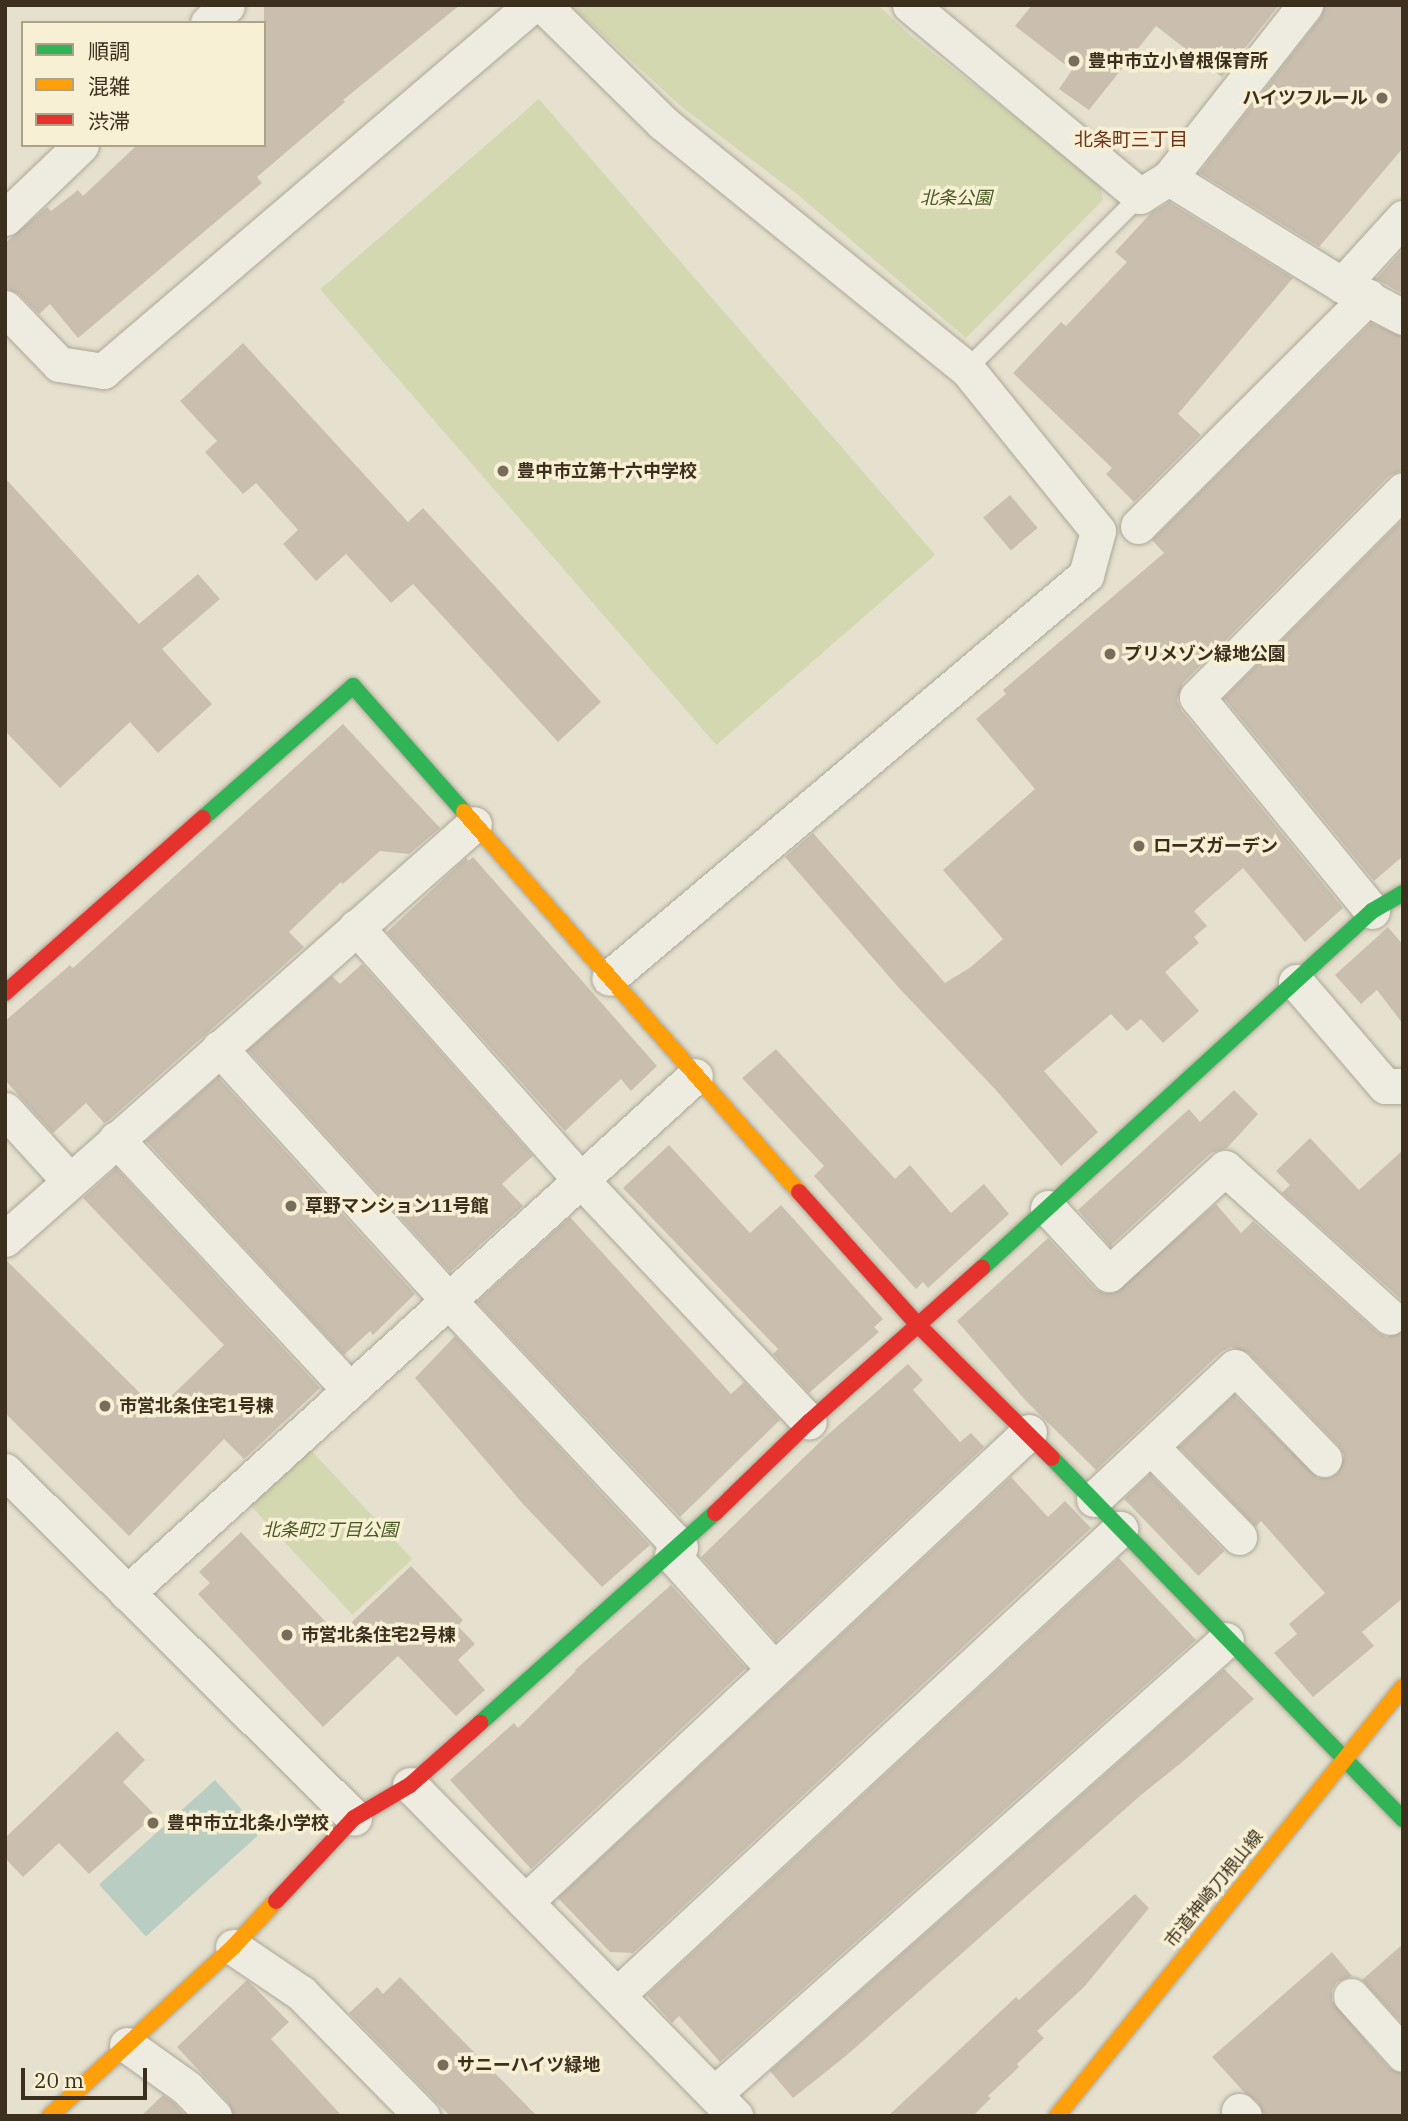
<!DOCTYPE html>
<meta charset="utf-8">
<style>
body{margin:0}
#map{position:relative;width:1408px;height:2121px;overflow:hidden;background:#e6e1ce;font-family:"IBM Plex Serif","Noto Sans JP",serif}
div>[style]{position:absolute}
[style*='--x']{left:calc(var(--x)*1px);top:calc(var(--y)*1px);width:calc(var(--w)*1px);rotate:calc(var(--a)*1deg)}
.green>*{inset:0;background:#d4d8b0;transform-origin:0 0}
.water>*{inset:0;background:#b9cdc2;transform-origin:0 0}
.building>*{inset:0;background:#cabfaf;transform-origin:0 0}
.roads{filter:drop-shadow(0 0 2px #aca697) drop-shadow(0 0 2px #aca697)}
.lane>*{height:18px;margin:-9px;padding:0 9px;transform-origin:9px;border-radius:9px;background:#eeebe0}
.street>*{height:35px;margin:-17.5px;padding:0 17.5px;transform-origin:17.5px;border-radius:17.5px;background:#eeebe0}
.fast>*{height:16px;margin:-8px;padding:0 8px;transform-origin:8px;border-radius:8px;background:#30b455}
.slow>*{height:16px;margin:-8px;padding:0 8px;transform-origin:8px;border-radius:8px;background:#ff9f0a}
.jam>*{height:16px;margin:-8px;padding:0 8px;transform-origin:8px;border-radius:8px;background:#e5322d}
.dots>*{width:19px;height:19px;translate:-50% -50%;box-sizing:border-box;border:4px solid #f8f0d4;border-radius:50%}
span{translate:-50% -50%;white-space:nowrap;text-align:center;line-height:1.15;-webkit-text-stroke:7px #f8f0d4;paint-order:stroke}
.poi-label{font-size:18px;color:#3c2f1e;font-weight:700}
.left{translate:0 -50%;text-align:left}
.right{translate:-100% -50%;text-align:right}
.park-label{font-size:18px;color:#485923;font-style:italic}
.street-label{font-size:18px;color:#3c2f1e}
.neighbourhood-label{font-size:19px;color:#6b311b}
.frame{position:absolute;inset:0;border:7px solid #3c2f1e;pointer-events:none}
.legend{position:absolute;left:21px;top:21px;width:245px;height:126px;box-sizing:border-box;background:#f8f0d4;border:2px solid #ada38b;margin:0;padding:9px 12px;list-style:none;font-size:21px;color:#3c2f1e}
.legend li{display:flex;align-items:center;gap:14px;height:35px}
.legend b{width:35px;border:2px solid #ada38b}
.scale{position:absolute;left:21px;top:2068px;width:126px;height:32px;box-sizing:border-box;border:4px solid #3c2f1e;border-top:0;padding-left:9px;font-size:21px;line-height:24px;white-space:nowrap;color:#3c2f1e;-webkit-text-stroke:5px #f8f0d4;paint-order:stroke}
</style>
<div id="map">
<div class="green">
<i style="clip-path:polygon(570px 5px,878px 5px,910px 35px,1100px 183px,1103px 200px,966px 338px,797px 194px,683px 108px)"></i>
<i style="left:539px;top:99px;width:604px;height:290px;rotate:49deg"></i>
<i style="left:308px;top:1447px;width:153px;height:82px;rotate:47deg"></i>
</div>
<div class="water">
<i style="left:215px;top:1780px;width:70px;height:156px;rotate:48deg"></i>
</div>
<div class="building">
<i style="clip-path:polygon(264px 5px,460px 5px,343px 100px,345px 102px,257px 177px,262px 183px,78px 338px,50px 304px,39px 314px,19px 294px,5px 288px,5px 243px,47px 207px,51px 211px,78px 190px,83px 196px,137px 145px,264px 145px)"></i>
<i style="clip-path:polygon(1032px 5px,1279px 5px,1222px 77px,1156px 26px,1089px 110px,1059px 89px,1072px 70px,1015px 26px)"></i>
<i style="clip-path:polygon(1325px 5px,1403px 5px,1403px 148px,1319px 247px,1199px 173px,1321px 17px)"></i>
<i style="clip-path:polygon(1169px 202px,1293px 278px,1178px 414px,1201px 435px,1134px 502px,1106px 474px,1112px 468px,1013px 373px,1061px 322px,1066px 326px,1127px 262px,1115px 252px,1151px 213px)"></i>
<i style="clip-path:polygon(1403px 249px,1403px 294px,1376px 279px)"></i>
<i style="clip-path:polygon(1371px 323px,1403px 337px,1403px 470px,1389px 476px,1183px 683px,1177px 700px,1181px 710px,1343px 908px,1305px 942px,1243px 868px,1194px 911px,1207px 926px,1194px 937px,1199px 943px,1165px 972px,1199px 1011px,1163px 1043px,1141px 1019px,1127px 1031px,1111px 1014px,1044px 1071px,1098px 1132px,1061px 1166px,995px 1089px,899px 988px,785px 857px,813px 833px,945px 983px,971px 967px,1003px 939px,943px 870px,1035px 789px,976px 719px,1006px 694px,1003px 690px,1164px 553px,1152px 540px)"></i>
<i style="clip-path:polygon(243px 343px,408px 522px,423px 508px,601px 702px,558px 742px,413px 584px,391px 603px,346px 554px,316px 581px,283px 544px,298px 530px,256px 483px,243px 494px,205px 452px,217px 441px,180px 401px)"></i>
<i style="clip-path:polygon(5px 478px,139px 624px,198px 574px,220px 599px,162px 649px,212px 704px,158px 753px,130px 722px,60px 788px,5px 731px)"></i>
<i style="left:1010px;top:495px;width:43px;height:35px;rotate:50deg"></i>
<i style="clip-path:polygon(1403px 519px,1403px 856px,1374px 881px,1224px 698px)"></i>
<i style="clip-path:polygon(343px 724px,440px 828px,409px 854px,380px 851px,343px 884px,341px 882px,289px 932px,304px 947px,108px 1121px,104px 1123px,86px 1103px,53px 1133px,5px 1080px,5px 1021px,70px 965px,73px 968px)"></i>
<i style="clip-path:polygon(473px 857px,657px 1066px,631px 1091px,621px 1079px,565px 1131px,387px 932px,466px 858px,468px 861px)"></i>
<i style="clip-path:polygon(1388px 927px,1403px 945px,1403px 1024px,1377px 990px,1361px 1004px,1335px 975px)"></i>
<i style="clip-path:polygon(362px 964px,533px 1156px,502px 1184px,523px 1206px,450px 1272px,248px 1050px,332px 976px,340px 984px)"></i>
<i style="clip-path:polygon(776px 1049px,895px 1179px,910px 1165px,951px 1213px,984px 1184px,1009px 1214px,928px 1288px,923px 1282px,916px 1289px,814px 1176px,824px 1166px,742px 1078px)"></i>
<i style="clip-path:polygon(218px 1077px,415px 1294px,373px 1335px,370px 1331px,344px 1355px,146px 1141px)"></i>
<i style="clip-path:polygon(1234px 1090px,1258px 1114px,1227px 1148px,1211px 1153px,1110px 1246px,1078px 1210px,1189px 1109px,1200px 1122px)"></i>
<i style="clip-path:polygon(1310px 1138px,1359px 1190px,1403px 1150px,1403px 1301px,1282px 1193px,1290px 1185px,1276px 1171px)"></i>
<i style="clip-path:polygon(669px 1145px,750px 1233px,781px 1205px,883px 1319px,874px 1327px,879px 1332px,809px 1393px,773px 1354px,778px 1349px,623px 1188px)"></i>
<i style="clip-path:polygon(116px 1168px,320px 1388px,244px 1459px,224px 1439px,129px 1536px,5px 1413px,5px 1259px,157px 1410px,224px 1345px,83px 1198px)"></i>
<i style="clip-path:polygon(1216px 1204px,1241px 1233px,1253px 1221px,1377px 1332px,1386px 1337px,1403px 1332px,1403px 1598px,1362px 1632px,1374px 1646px,1313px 1697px,1274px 1653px,1297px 1634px,1289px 1624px,1325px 1593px,1261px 1521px,1256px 1527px,1179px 1447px,1234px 1395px,1318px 1478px,1330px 1478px,1338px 1473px,1344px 1455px,1338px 1445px,1249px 1353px,1231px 1347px,1221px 1352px,1096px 1470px,1026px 1401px,957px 1321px,1048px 1238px,1094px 1288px,1104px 1293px,1114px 1293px)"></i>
<i style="clip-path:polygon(570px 1217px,731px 1394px,744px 1382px,780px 1420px,680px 1517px,477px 1302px)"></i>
<i style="clip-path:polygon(455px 1336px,650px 1545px,602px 1587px,523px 1504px,415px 1378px)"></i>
<i style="clip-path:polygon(908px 1364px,923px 1380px,913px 1390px,960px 1442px,971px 1433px,984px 1447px,776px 1641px,701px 1557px,824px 1438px)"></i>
<i style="left:1150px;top:1474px;width:107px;height:36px;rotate:46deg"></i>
<i style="clip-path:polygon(1011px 1477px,1048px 1517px,1065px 1501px,1091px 1528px,633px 1953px,610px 1952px,558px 1898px)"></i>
<i style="clip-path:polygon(241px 1532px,338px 1635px,411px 1566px,463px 1620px,458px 1626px,475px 1644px,458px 1660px,485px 1690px,456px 1716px,398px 1656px,323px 1727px,198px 1594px,210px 1583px,199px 1572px)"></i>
<i style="clip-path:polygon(1119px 1558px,1196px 1640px,720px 2062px,679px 2016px,672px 2023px,647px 1995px)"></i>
<i style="clip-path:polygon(671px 1585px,746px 1668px,531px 1869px,450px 1780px,514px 1723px,518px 1728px,576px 1671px,575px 1670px)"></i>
<i style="clip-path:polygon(1224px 1669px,1254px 1699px,1181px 1763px,1141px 1795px,847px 2055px,793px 2098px,770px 2071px)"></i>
<i style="clip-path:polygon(117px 1731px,145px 1760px,123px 1782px,155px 1815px,89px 1874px,59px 1843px,23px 1877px,5px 1858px,5px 1838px)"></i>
<i style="clip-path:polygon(1135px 1894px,1149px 1908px,1085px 1986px,1037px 2031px,1044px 2038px,1017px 2064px,1019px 2067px,988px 2096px,991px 2098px,973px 2116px,888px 2116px,1016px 1997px,1019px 2000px)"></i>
<i style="clip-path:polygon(1403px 1944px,1403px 2024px,1362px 1980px)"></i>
<i style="clip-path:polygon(1332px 1952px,1352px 1976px,1337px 1982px,1332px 1990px,1332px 2001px,1388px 2067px,1403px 2074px,1403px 2116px,1264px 2116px,1258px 2102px,1243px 2091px,1212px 2057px)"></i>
<i style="clip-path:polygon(400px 1977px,537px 2116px,450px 2116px,349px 2013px,377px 1987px,383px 1994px)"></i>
<i style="clip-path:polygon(247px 1980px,289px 2022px,271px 2039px,342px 2116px,234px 2116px,228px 2102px,177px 2047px)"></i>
<i style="clip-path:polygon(163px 2095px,174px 2103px,186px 2116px,141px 2116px)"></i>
</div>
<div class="roads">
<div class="lane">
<i style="--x:967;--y:369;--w:245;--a:-45"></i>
</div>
<div class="street">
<i style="--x:543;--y:5;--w:168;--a:44.5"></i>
<i style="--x:663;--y:123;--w:391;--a:39"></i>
<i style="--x:967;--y:369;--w:208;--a:51"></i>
<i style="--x:1098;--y:531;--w:46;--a:105.3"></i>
<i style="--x:1086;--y:575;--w:624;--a:139.81"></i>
<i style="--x:910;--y:5;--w:299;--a:39.7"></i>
<i style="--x:1140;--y:196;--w:34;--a:-32"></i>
<i style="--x:1169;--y:178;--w:203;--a:31.7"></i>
<i style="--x:1342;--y:285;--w:69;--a:27.7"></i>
<i style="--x:208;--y:23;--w:26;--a:-43"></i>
<i style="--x:1169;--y:178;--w:220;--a:-51.8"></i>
<i style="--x:5;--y:218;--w:105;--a:-43.8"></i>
<i style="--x:1342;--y:285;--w:91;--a:-47.7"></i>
<i style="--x:5;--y:308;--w:78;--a:46"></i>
<i style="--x:59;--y:364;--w:45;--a:9"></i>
<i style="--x:103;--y:371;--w:564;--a:-40.47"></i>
<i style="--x:1138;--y:526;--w:325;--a:-44.9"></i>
<i style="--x:1372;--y:911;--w:276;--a:-129.3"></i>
<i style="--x:1197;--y:697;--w:292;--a:-45.1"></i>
<i style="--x:356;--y:927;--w:339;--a:48.4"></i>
<i style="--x:581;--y:1180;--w:332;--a:46.7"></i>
<i style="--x:1296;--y:982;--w:137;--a:49.4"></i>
<i style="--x:1385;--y:1086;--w:18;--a:0"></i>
<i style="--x:219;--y:1048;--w:341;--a:47.7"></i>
<i style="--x:448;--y:1300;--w:339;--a:46.8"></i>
<i style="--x:5;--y:1110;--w:95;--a:47.6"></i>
<i style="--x:116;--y:1139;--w:343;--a:47"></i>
<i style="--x:1048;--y:1208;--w:90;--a:47.3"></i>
<i style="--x:1109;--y:1274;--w:157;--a:-42.4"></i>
<i style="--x:1225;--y:1168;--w:222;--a:42.1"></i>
<i style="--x:5;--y:1239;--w:626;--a:-41.5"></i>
<i style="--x:1151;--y:1447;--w:126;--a:45.6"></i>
<i style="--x:5;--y:1471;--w:492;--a:44.8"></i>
<i style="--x:1094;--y:1499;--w:193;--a:-43.1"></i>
<i style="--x:1235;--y:1367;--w:128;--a:45.9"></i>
<i style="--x:672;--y:1555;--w:152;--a:48.2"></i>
<i style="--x:127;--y:1593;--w:768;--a:-42.31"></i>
<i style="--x:410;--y:1785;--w:464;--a:45.5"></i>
<i style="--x:525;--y:1902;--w:689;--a:-43"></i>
<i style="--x:233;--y:1947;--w:82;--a:34.1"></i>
<i style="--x:301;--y:1993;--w:173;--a:45.5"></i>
<i style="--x:617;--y:1995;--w:686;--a:-42.81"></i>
<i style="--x:1351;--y:1996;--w:78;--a:48.1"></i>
<i style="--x:127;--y:2045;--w:74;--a:35.6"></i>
<i style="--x:187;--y:2088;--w:39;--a:46"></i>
<i style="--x:714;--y:2094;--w:684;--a:-41.56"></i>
<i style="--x:1239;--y:2111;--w:7;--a:45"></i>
</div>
<div class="fast">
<i style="--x:203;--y:818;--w:200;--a:-41.3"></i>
<i style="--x:353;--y:686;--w:168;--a:48.6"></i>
<i style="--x:982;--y:1268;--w:529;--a:-42.47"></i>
<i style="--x:1372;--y:911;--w:36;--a:-30"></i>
<i style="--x:1052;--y:1458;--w:504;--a:45.8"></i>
<i style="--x:480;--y:1723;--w:315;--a:-41.8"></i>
</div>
<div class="slow">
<i style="--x:464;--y:812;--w:507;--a:48.6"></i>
<i style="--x:50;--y:2116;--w:249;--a:-42.7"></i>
<i style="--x:233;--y:1947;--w:63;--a:-46.9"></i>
<i style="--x:1057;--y:2116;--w:551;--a:-51.11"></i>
</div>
<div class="jam">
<i style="--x:5;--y:993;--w:264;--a:-41.5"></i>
<i style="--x:799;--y:1192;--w:180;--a:48.2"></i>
<i style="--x:919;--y:1326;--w:187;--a:44.8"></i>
<i style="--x:715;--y:1513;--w:131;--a:-44.1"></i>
<i style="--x:809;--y:1422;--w:232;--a:-41.7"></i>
<i style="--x:276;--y:1901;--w:114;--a:-46.8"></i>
<i style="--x:354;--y:1818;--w:65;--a:-30.5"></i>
<i style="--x:410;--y:1785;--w:94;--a:-41.5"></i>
</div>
</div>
<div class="dots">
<i style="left:1074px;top:61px;background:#786d5c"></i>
<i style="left:1382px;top:98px;background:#786d5c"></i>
<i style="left:503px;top:471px;background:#786d5c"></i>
<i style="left:1110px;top:654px;background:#786d5c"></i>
<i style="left:1139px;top:846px;background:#786d5c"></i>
<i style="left:291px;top:1206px;background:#786d5c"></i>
<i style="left:105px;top:1406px;background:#786d5c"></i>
<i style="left:287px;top:1635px;background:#786d5c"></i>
<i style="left:153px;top:1823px;background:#786d5c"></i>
<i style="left:443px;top:2065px;background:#786d5c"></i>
</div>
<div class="poi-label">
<span class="left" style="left:1088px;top:61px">豊中市立小曽根保育所</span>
<span class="right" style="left:1368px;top:98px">ハイツフルール</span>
<span class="left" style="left:517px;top:471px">豊中市立第十六中学校</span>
<span class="left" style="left:1124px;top:654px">プリメゾン緑地公園</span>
<span class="left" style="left:1153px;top:846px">ローズガーデン</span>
<span class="left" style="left:305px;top:1206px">草野マンション11号館</span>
<span class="left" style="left:119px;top:1406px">市営北条住宅1号棟</span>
<span class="left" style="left:301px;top:1635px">市営北条住宅2号棟</span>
<span class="left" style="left:167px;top:1823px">豊中市立北条小学校</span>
<span class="left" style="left:457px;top:2065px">サニーハイツ緑地</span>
</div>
<div class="park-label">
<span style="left:956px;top:198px">北条公園</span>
<span style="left:330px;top:1530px">北条町2丁目公園</span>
</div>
<div class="street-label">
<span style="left:1214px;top:1889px;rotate:-51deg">市道神崎刀根山線</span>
</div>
<div class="neighbourhood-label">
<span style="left:1131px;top:140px">北条町三丁目</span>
</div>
<div class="frame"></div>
<ul class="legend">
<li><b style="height:9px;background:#30b455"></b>順調</li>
<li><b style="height:9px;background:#ff9f0a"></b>混雑</li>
<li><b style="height:9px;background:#e5322d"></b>渋滞</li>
</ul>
<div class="scale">20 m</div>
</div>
